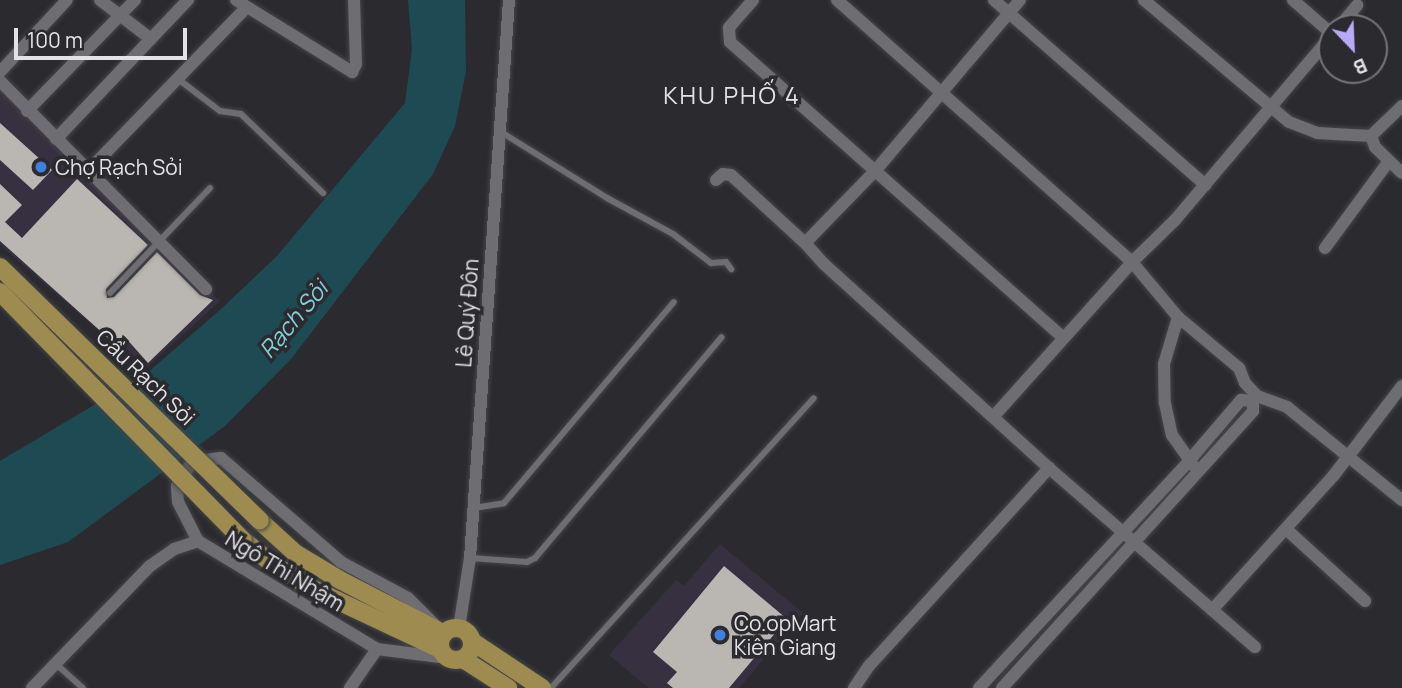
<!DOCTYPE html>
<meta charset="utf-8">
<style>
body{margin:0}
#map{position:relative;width:1402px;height:688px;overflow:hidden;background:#2b2b2f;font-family:Manrope,sans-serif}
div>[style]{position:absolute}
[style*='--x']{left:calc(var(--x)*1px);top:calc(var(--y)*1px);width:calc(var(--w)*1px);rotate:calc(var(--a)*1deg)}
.commercial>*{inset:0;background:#363040}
.water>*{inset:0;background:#1e4b53}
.building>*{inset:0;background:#bab7b3}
.roads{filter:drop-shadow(0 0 2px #454648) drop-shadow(0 0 2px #454648)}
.lane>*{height:6px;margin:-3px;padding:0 3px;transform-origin:3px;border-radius:3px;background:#6e6e72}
.street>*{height:12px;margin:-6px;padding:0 6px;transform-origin:6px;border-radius:6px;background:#6e6e72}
.primary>*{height:18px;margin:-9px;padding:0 9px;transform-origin:9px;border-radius:9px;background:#9d8b50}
.primary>.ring{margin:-9px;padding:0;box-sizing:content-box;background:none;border:18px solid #9d8b50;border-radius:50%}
.bridges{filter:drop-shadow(0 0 2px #454648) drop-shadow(0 0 2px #454648)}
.primary-bridge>*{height:18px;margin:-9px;padding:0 9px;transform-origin:9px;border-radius:9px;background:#9d8b50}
.dots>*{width:19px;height:19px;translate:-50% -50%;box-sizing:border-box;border:4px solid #2b2b2f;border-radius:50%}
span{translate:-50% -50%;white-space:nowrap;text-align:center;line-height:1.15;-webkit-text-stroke:7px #2b2b2f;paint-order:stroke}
.poi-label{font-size:21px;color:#e3e3e5}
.left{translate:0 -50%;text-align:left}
.street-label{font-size:21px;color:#e3e3e5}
.water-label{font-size:23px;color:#80cfdd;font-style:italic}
.quarter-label{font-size:24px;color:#e3e3e5;letter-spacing:2px}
.north{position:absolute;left:1318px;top:14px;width:70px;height:70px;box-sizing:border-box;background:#2b2b2f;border:2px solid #757578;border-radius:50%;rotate:157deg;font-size:19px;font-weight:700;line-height:28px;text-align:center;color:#e3e3e5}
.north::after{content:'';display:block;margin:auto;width:24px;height:32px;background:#baaaf6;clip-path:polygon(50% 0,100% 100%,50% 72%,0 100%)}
.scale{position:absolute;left:14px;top:28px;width:173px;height:32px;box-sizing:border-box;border:4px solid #e3e3e5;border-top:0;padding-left:9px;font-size:21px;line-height:24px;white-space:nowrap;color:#e3e3e5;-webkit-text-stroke:5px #2b2b2f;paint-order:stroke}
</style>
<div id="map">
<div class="commercial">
<i style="clip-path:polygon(0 88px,220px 301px,144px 370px,0 245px)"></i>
<i style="clip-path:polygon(720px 544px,803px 613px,739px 688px,649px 688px,609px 655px,676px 580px,684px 586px)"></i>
</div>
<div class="water">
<i style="clip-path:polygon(408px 0,465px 0,466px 71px,455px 126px,433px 174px,291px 359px,225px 426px,68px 542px,0 565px,0 461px,146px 374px,220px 310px,277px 256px,405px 103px,412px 49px)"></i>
</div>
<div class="building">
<i style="clip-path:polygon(0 123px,52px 170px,33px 190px,0 160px)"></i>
<i style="clip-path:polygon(77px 179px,148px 245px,106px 289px,107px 298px,114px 297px,157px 252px,200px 295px,213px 300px,148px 363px,124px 336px,116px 345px,0 241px,0 184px,22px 205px,5px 222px,22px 238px)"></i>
<i style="clip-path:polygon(724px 566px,787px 619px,729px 688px,673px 688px,667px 683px,677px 672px,653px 652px)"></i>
</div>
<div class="roads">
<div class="lane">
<i style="--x:178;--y:79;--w:53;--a:37.3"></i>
<i style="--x:220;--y:111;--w:21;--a:8"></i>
<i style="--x:241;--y:114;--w:114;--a:43.9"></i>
<i style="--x:501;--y:132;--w:125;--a:31.9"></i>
<i style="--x:607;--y:198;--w:75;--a:28.6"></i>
<i style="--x:673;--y:234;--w:48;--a:37.3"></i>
<i style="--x:711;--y:263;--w:15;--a:-4"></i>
<i style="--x:726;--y:262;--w:9;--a:54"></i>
<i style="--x:110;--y:293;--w:145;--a:-46.4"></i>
<i style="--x:474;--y:508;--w:30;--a:-9"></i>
<i style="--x:504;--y:503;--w:263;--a:-49.8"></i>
<i style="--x:470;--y:558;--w:57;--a:4"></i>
<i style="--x:527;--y:562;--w:9;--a:-27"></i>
<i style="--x:535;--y:558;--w:289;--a:-49.8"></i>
<i style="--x:56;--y:664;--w:36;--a:42"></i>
<i style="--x:551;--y:688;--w:391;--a:-47.8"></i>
</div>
<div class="street">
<i style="--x:100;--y:0;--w:64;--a:37.4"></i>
<i style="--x:236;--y:0;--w:137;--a:31.8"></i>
<i style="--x:352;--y:72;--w:9;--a:-63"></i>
<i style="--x:356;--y:64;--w:64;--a:-91.8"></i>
<i style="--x:753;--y:0;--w:37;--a:131"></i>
<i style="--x:729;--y:28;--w:14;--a:86"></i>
<i style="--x:730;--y:42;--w:446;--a:41.6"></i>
<i style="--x:837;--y:0;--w:395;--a:41.6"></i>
<i style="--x:1132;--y:262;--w:72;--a:50.1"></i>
<i style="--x:1178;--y:317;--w:80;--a:39.9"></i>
<i style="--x:1239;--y:368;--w:16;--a:68"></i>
<i style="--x:1245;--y:383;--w:18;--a:47"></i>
<i style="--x:1257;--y:396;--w:32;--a:20"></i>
<i style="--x:1287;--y:407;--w:148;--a:39"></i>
<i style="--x:994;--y:0;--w:281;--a:41.2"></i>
<i style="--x:1144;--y:0;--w:189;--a:40.1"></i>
<i style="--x:1289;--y:122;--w:30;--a:21"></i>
<i style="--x:1317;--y:133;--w:54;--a:3.2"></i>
<i style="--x:1293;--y:0;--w:52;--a:41.1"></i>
<i style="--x:1338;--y:28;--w:30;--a:-50"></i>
<i style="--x:0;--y:72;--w:98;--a:-47.1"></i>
<i style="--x:0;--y:81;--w:293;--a:45.3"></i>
<i style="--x:1402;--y:106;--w:43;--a:135.9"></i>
<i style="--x:1371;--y:136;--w:12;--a:70"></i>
<i style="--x:1375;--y:147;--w:37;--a:44"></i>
<i style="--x:27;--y:111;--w:155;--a:-45.8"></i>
<i style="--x:56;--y:139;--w:192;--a:-46.5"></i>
<i style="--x:88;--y:171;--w:228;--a:-45.9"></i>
<i style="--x:716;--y:180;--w:9;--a:-41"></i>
<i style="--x:723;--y:174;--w:8;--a:7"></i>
<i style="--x:731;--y:175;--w:100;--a:42.6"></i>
<i style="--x:805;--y:243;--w:28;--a:48"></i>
<i style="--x:824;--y:264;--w:304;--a:42.2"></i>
<i style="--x:1049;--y:468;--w:273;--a:41"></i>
<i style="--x:805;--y:243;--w:100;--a:-45.8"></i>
<i style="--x:875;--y:171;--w:224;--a:-49.7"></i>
<i style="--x:1325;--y:248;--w:108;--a:-53.7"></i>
<i style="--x:1178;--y:317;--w:49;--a:106.6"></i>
<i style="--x:1164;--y:364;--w:39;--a:89"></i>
<i style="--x:1165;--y:403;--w:33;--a:78"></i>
<i style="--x:1172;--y:435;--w:38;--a:55"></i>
<i style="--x:994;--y:416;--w:207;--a:-48.1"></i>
<i style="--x:1132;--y:262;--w:60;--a:-44.3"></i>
<i style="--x:1175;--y:220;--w:243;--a:-49.7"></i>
<i style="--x:1286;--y:529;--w:107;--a:42.3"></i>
<i style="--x:198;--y:541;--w:44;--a:-117.1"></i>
<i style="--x:178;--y:502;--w:16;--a:-94"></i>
<i style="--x:177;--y:486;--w:28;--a:-58"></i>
<i style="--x:192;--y:462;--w:29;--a:-8"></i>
<i style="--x:221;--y:458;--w:159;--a:40.9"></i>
<i style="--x:341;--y:562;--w:76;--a:28.2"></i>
<i style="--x:408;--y:598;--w:40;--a:45"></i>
<i style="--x:1212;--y:610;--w:182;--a:-47.9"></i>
<i style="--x:1334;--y:475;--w:112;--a:-52.6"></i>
<i style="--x:459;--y:628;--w:71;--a:-81.1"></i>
<i style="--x:470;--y:558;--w:559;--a:-86"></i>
<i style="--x:32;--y:688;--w:170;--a:-46"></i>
<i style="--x:150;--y:566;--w:29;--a:-35"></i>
<i style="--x:174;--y:549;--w:25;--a:-18"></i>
<i style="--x:198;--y:541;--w:209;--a:31.1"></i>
<i style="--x:377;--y:649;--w:71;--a:7.3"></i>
<i style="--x:350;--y:688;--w:47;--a:-55.3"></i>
<i style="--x:854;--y:688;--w:27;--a:-56"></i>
<i style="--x:869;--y:666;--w:268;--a:-47.7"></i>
<i style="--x:979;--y:688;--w:308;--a:-47.2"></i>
<i style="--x:1188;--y:462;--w:82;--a:-49.5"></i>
<i style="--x:1241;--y:400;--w:12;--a:5"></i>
<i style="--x:1002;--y:688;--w:374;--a:-47.8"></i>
<i style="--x:1253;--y:411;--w:10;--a:-90"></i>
<i style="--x:1253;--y:401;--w:6;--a:-51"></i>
</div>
<div class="primary">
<i style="--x:260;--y:521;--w:47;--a:42.4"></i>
<i style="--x:295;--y:553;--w:52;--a:31"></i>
<i style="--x:340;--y:580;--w:117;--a:27.4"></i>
<i style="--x:243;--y:540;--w:40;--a:39"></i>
<i style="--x:274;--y:565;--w:48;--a:31.4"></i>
<i style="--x:315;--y:590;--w:138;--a:25.3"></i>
<i class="ring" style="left:440px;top:628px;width:14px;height:14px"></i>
<i style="--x:473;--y:642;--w:83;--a:33.7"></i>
<i style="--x:463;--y:659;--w:54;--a:32.8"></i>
</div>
</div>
<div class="bridges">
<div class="primary-bridge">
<i style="--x:0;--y:267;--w:363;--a:44.3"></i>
<i style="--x:0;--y:292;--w:347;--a:45.6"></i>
</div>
</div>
<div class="dots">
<i style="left:41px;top:167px;background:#3f7fe0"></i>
<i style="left:720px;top:635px;background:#3f7fe0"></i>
</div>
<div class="poi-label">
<span class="left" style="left:55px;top:167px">Chợ Rạch Sỏi</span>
<span class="left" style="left:734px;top:635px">Co.opMart<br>Kiên Giang</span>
</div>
<div class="street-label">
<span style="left:467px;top:313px;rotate:-86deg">Lê Quý Đôn</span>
<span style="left:146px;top:377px;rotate:44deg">Cầu Rạch Sỏi</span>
<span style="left:285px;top:571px;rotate:31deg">Ngô Thì Nhậm</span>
</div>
<div class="water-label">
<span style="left:293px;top:319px;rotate:-50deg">Rạch Sỏi</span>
</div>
<div class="quarter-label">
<span style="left:732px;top:95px">KHU PHỐ 4</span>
</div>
<div class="north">B</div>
<div class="scale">100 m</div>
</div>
